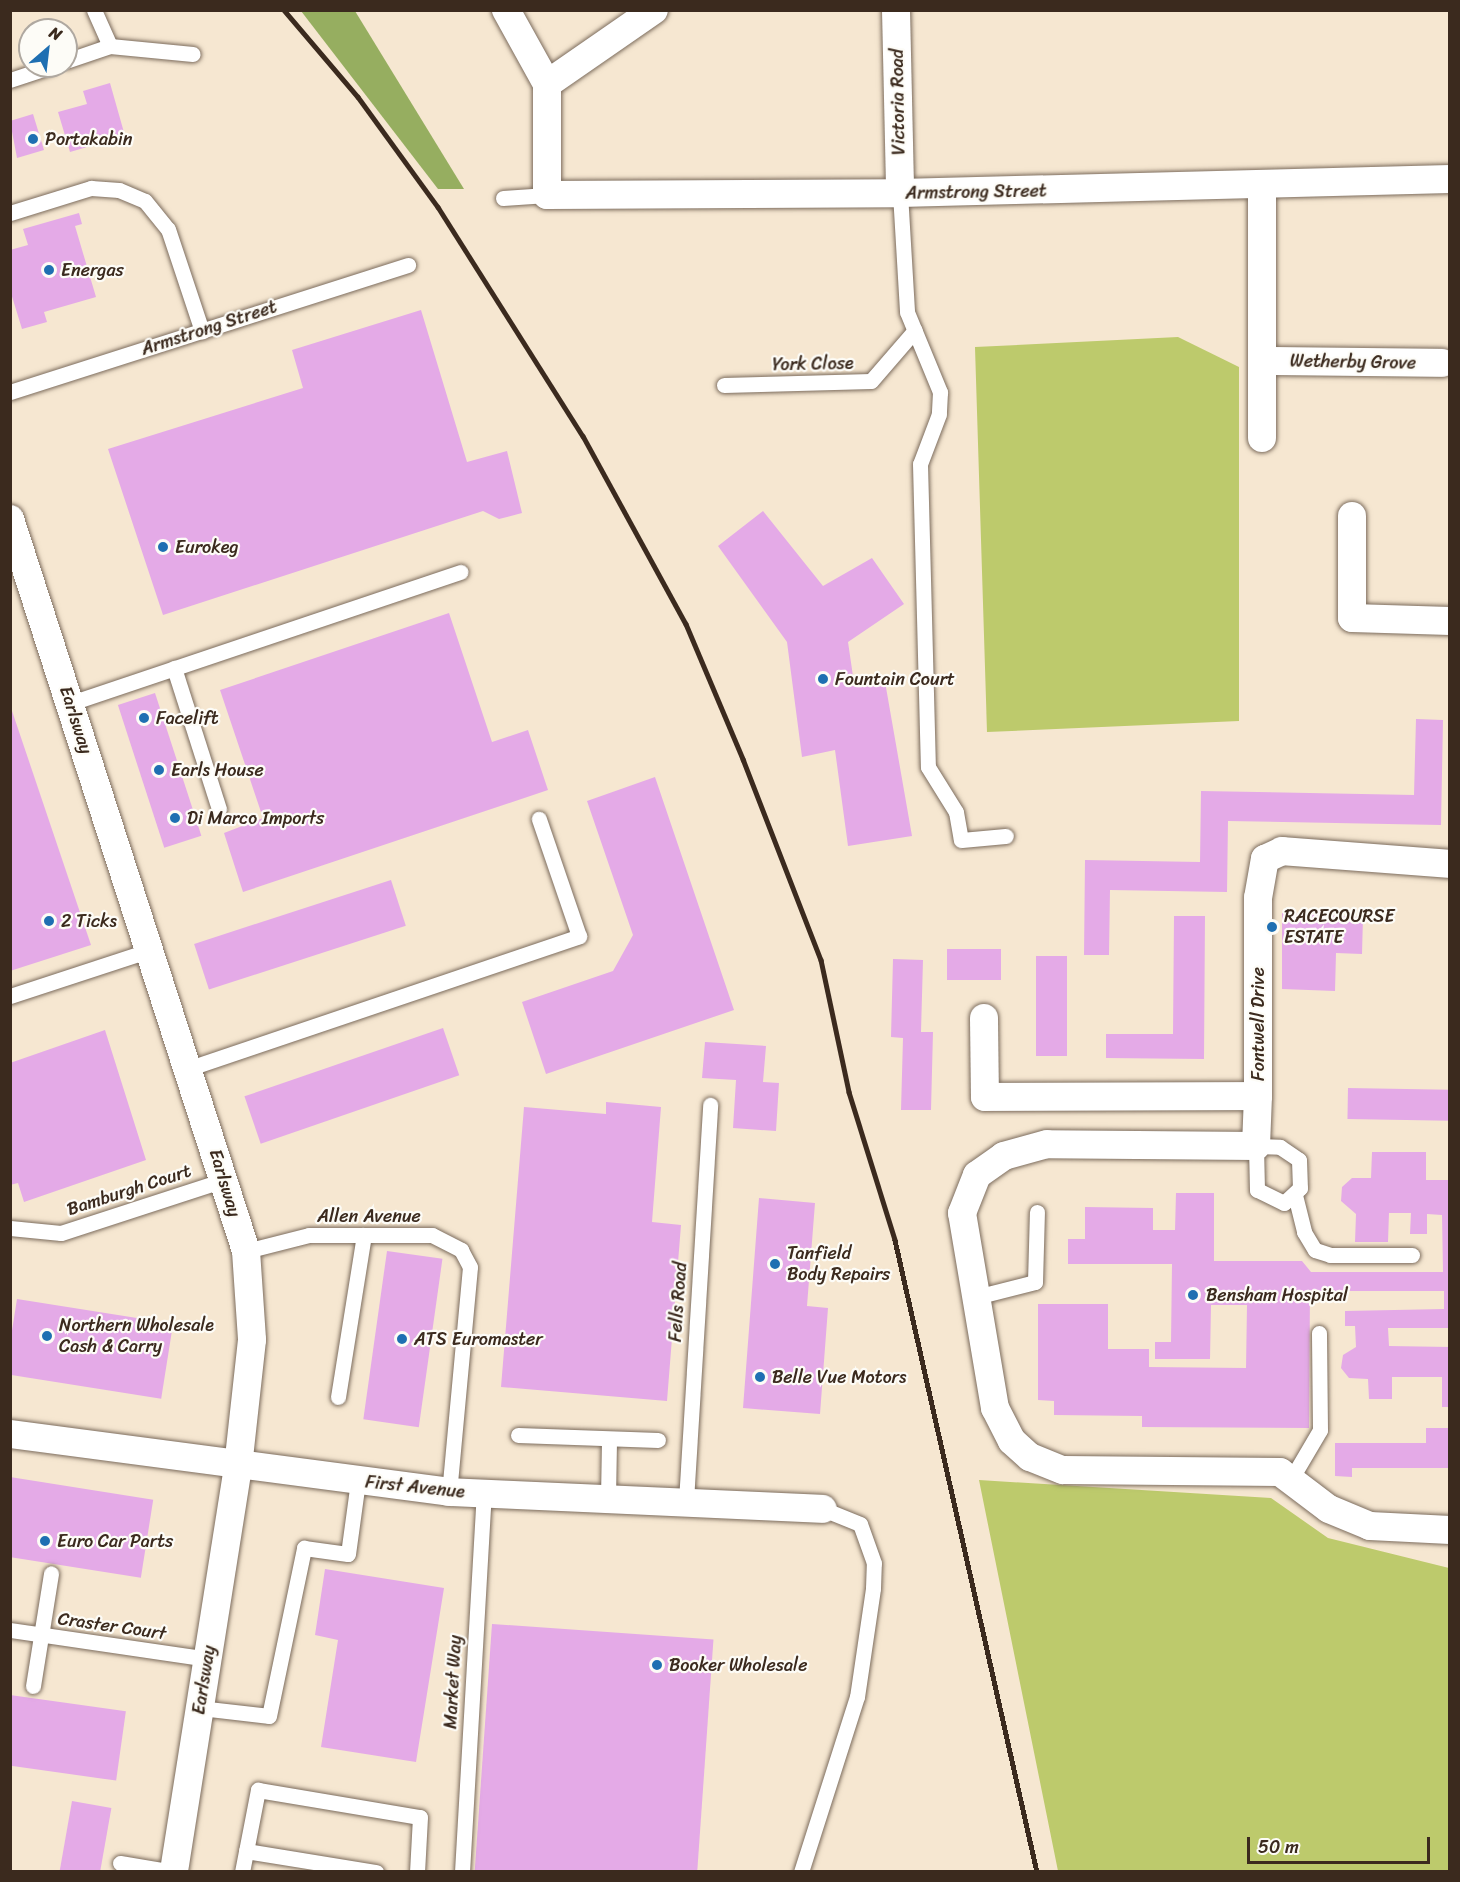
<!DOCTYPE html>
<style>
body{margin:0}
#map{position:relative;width:1460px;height:1882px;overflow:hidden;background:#f6e7d1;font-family:Sriracha,sans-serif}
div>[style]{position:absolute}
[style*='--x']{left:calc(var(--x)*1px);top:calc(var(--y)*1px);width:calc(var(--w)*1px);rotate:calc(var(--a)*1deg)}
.green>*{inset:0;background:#bdca6c}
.forest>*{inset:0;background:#96ae60}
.building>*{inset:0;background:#e4aae7;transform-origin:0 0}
.roads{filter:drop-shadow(0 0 2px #7c6c5d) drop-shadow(0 0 2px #7c6c5d)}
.service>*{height:15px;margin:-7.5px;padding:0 7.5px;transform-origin:7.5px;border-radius:7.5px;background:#fff}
.minor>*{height:28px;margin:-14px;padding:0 14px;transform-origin:14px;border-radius:14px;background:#fff}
.rail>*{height:4.5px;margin:-2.25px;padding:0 2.25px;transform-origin:2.25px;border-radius:2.25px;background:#3b2a1e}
.dots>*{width:16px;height:16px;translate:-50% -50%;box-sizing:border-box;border:3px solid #fdfcf7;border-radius:50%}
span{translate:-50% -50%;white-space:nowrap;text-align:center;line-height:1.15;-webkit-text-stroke:4.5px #fdfcf7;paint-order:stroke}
.street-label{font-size:18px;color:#3b2a1e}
.poi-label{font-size:18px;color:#3b2a1e}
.left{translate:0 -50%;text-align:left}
.frame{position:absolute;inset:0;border:12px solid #3b2a1e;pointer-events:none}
.north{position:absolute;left:18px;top:18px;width:60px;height:60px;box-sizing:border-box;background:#fdfcf7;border:2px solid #afa8a0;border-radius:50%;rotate:28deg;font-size:16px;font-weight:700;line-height:24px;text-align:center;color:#3b2a1e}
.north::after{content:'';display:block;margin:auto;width:21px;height:27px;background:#1f6fb2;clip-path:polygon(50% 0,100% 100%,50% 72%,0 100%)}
.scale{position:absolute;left:1247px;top:1837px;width:183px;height:27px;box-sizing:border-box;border:3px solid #3b2a1e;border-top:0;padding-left:8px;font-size:18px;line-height:21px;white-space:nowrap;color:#3b2a1e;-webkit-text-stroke:4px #fdfcf7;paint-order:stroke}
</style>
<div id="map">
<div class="green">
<i style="clip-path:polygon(1178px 337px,1239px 367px,1239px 721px,987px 732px,975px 347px)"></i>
<i style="clip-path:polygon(979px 1480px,1271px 1498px,1328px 1538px,1449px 1568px,1449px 1871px,1058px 1871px)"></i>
</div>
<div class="forest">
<i style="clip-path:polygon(301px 11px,355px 11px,464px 189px,438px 189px)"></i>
</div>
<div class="building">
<i style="clip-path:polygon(110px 83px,125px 136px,70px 152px,58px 112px,87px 104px,83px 91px)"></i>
<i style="clip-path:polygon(33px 114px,44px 150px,17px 158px,10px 121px)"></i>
<i style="clip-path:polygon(79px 213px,82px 224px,75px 226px,96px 297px,44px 312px,47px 322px,22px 329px,10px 290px,10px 250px,28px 245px,23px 229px)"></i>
<i style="clip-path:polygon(421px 310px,467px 462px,507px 451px,522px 513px,499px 519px,483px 511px,163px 615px,108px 449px,303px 388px,292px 350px)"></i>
<i style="clip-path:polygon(763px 511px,823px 586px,872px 558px,904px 604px,848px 642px,854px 683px,884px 676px,912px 836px,848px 846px,835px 750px,802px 757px,787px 642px,718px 546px)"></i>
<i style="clip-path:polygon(449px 613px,492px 742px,528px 730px,548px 790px,243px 892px,224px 833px,263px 818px,220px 690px)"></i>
<i style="left:155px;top:693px;width:150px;height:39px;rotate:72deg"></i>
<i style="clip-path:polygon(10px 705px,91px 945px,10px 971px)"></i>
<i style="clip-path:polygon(1416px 719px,1443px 720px,1441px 825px,1228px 821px,1227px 892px,1110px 890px,1109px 955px,1084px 955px,1085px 860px,1200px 862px,1201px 791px,1414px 795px)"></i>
<i style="clip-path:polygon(655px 777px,734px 1010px,546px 1074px,522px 1002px,613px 971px,633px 935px,587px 801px)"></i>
<i style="left:391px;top:880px;width:48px;height:207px;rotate:72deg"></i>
<i style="clip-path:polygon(1282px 913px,1363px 917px,1362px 954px,1336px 953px,1335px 991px,1282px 989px)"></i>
<i style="clip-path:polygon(1174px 916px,1205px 916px,1204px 1059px,1106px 1058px,1106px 1034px,1173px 1034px)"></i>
<i style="left:947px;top:949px;width:54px;height:31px"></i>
<i style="left:1036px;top:956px;width:31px;height:100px"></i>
<i style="clip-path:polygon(893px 959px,923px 960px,921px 1032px,933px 1032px,931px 1110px,901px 1110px,903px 1038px,891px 1037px)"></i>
<i style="left:443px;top:1028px;width:50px;height:210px;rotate:71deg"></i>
<i style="clip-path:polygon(105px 1030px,146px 1160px,24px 1202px,18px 1183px,10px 1185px,10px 1063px)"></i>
<i style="clip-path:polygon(705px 1042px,766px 1046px,763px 1082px,779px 1083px,776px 1131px,733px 1128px,736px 1080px,702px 1078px)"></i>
<i style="left:1348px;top:1088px;width:102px;height:31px;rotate:1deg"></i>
<i style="clip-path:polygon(606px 1102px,661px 1107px,652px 1222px,681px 1225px,667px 1401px,501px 1387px,524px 1107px,606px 1114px)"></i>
<i style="clip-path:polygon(1372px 1152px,1426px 1152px,1426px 1180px,1450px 1180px,1450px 1328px,1388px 1328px,1389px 1346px,1450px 1347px,1450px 1407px,1442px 1407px,1442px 1377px,1392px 1377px,1392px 1399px,1369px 1399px,1368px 1379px,1349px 1378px,1341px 1368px,1343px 1355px,1356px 1347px,1355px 1326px,1345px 1326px,1345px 1311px,1444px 1309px,1444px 1291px,1310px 1291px,1309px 1428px,1142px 1427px,1142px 1416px,1054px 1415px,1054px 1401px,1038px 1400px,1038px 1304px,1108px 1304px,1108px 1349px,1149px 1349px,1149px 1367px,1246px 1368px,1247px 1305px,1211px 1305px,1210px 1359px,1155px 1359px,1155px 1342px,1171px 1342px,1172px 1264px,1068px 1264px,1068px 1239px,1085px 1239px,1085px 1207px,1153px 1208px,1153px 1230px,1175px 1230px,1176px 1193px,1214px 1193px,1214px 1261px,1302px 1261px,1311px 1272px,1443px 1272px,1442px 1215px,1427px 1214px,1427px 1234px,1410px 1234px,1411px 1213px,1389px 1213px,1388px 1242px,1355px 1242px,1356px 1214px,1341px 1201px,1342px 1187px,1352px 1178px,1371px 1178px)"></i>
<i style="clip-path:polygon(759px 1198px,815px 1203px,807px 1306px,828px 1308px,820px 1414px,743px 1408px)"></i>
<i style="left:387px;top:1251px;width:56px;height:170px;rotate:8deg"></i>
<i style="left:17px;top:1299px;width:158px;height:76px;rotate:9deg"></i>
<i style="clip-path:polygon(1426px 1428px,1450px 1428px,1450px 1468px,1352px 1468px,1352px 1477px,1335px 1476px,1335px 1443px,1426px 1443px)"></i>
<i style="left:10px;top:1477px;width:145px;height:79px;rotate:9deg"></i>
<i style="clip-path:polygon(325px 1569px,444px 1588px,416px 1762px,321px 1747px,338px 1640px,315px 1635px)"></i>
<i style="left:492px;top:1624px;width:222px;height:249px;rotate:4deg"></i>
<i style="left:10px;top:1695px;width:117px;height:70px;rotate:8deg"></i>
<i style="left:72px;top:1801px;width:40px;height:72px;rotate:10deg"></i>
</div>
<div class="roads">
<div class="service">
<i style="--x:94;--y:10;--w:39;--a:66"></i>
<i style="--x:66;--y:61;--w:46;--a:-18.8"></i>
<i style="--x:110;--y:46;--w:83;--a:5.5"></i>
<i style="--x:10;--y:80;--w:44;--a:-18.4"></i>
<i style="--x:900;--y:193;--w:119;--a:86.6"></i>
<i style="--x:907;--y:312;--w:87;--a:67.6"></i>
<i style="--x:940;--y:392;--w:22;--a:93"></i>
<i style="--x:939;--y:414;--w:53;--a:110.8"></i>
<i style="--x:920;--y:464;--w:303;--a:88.5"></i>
<i style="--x:928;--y:767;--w:53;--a:58.1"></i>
<i style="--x:956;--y:812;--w:28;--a:80"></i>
<i style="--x:961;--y:840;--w:45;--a:-5.1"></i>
<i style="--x:503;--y:198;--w:44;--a:-3.9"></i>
<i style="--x:10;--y:213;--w:85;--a:-17.2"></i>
<i style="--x:91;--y:188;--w:28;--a:4"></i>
<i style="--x:119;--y:190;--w:28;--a:23"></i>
<i style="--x:145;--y:201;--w:36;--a:51"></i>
<i style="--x:168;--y:229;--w:108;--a:71.6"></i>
<i style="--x:724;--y:385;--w:147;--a:-1.6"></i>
<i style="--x:871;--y:381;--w:67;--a:-49.2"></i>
<i style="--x:10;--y:392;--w:418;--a:-17.7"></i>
<i style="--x:174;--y:668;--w:148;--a:72.3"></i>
<i style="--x:71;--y:703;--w:411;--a:-18.6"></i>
<i style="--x:10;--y:996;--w:148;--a:-18.1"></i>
<i style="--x:190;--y:1068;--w:411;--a:-18.7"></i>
<i style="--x:579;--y:936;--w:124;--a:-108.9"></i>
<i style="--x:1256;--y:1146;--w:24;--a:2"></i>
<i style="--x:1280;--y:1147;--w:23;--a:34"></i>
<i style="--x:1299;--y:1160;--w:28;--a:88"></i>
<i style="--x:1300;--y:1188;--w:22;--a:137"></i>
<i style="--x:1284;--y:1203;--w:30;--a:-154"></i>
<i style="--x:1257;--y:1190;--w:44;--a:-91.3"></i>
<i style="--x:1295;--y:1195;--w:38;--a:76"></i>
<i style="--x:1304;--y:1232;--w:21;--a:59"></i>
<i style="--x:1315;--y:1250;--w:16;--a:18"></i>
<i style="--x:1330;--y:1255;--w:82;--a:0"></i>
<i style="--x:10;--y:1228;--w:51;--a:5.6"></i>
<i style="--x:61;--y:1233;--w:171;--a:-18"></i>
<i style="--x:246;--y:1251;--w:65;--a:-14.3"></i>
<i style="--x:309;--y:1235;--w:123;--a:0"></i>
<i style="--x:432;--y:1235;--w:33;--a:27"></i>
<i style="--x:461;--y:1250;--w:19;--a:62"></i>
<i style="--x:470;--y:1267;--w:226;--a:95.3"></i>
<i style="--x:976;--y:1297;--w:61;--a:-14.3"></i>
<i style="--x:1035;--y:1282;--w:70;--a:-88.4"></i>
<i style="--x:338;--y:1397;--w:164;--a:-80.9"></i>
<i style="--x:518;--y:1435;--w:140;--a:2"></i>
<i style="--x:1290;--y:1481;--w:59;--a:-59.5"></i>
<i style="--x:1320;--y:1430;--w:97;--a:-90.6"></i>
<i style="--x:608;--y:1498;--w:59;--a:-89"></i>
<i style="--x:686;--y:1501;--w:397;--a:-86.5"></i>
<i style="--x:10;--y:1630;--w:200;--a:8.3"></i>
<i style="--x:33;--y:1686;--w:114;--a:-80.9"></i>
<i style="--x:200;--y:1708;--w:69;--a:6.6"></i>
<i style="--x:269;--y:1716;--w:172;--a:-78.2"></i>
<i style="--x:304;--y:1548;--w:44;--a:7.8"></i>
<i style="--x:348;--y:1554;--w:74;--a:-82.2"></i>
<i style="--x:246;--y:1851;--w:132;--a:9.2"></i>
<i style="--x:120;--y:1863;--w:54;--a:9.6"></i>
<i style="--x:242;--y:1872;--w:84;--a:-79"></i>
<i style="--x:258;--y:1790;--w:164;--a:9.5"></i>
<i style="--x:420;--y:1817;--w:55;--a:93.1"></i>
<i style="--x:462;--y:1872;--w:379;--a:-86.7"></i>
<i style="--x:801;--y:1872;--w:184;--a:-72.3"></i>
<i style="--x:857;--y:1697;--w:110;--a:-81.6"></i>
<i style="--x:873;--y:1588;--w:25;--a:-88"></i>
<i style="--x:874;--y:1563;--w:41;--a:-109.7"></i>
<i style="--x:860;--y:1524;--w:40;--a:-158"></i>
</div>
<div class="minor">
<i style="--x:506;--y:10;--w:85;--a:61"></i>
<i style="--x:547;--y:84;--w:111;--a:90"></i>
<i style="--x:547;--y:195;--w:353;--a:-0.3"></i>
<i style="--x:900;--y:193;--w:550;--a:-1.46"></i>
<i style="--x:896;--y:10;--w:183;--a:88.7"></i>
<i style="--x:547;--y:84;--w:130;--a:-34.7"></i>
<i style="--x:1264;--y:361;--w:178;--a:0.6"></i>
<i style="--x:1262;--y:438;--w:254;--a:-90"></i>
<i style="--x:1352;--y:516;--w:102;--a:90"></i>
<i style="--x:1352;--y:618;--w:98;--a:1.8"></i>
<i style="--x:10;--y:519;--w:769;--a:72.13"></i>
<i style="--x:246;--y:1251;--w:89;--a:86.1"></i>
<i style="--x:252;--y:1340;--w:128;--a:96.3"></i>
<i style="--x:238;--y:1467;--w:410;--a:99"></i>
<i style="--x:984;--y:1018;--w:79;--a:89.3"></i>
<i style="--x:985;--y:1097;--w:273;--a:-0.2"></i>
<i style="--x:1258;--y:1096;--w:198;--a:-90"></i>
<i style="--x:1258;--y:898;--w:40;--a:-80"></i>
<i style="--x:1265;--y:859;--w:19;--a:-25"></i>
<i style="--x:1282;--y:851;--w:169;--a:4.4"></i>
<i style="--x:1258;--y:1096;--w:50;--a:92.3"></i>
<i style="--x:1256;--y:1146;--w:209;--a:-179.5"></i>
<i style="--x:1047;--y:1144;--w:45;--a:164.4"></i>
<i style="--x:1004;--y:1156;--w:33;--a:145"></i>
<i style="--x:977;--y:1175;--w:41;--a:111.5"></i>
<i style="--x:962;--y:1213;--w:198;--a:80.4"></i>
<i style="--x:995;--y:1408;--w:37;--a:63"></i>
<i style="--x:1012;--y:1441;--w:24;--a:42"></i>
<i style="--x:1030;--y:1457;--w:35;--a:22"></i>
<i style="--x:1063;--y:1470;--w:217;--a:0.5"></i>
<i style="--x:1280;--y:1472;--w:61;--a:37.1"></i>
<i style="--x:1329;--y:1509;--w:44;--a:22.5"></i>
<i style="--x:1370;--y:1526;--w:80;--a:2.9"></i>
<i style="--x:10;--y:1434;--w:443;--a:7.5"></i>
<i style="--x:449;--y:1492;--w:374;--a:2.6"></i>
</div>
</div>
<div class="rail">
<i style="--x:284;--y:10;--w:114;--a:49.6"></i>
<i style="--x:358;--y:97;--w:136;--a:54"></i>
<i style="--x:438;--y:207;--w:271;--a:57.7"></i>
<i style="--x:583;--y:436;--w:214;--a:61.3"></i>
<i style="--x:686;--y:624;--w:147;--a:67.1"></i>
<i style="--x:743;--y:759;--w:216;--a:68.8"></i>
<i style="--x:821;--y:960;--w:135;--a:78"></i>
<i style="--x:849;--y:1092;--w:155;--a:72.7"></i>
<i style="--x:895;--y:1240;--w:648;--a:77.34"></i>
</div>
<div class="dots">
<i style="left:33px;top:139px;background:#1f6fb2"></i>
<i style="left:49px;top:270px;background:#1f6fb2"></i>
<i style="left:163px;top:547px;background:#1f6fb2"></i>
<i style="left:823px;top:679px;background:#1f6fb2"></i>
<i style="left:144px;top:718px;background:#1f6fb2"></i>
<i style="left:159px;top:770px;background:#1f6fb2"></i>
<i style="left:175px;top:818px;background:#1f6fb2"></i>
<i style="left:49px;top:921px;background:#1f6fb2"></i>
<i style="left:1272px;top:927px;background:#1f6fb2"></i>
<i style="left:775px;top:1264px;background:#1f6fb2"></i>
<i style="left:1193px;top:1295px;background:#1f6fb2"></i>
<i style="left:47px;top:1336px;background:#1f6fb2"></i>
<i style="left:402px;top:1339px;background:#1f6fb2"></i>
<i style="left:760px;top:1377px;background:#1f6fb2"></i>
<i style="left:45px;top:1541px;background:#1f6fb2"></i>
<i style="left:657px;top:1665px;background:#1f6fb2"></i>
</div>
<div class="street-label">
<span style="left:898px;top:102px;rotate:-91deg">Victoria Road</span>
<span style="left:976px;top:192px;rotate:-1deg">Armstrong Street</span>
<span style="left:209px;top:328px;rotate:-18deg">Armstrong Street</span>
<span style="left:1353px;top:362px;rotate:1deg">Wetherby Grove</span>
<span style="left:813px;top:364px;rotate:-1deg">York Close</span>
<span style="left:76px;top:720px;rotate:72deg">Earlsway</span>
<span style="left:1258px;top:1024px;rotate:-90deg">Fontwell Drive</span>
<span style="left:225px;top:1183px;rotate:73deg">Earlsway</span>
<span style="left:129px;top:1190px;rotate:-18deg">Bamburgh Court</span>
<span style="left:369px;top:1216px">Allen Avenue</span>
<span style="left:678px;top:1302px;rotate:-86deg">Fells Road</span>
<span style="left:415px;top:1487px;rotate:6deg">First Avenue</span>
<span style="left:112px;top:1626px;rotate:8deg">Craster Court</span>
<span style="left:204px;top:1680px;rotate:-81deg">Earlsway</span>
<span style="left:453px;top:1682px;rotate:-87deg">Market Way</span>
</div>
<div class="poi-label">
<span class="left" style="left:45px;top:139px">Portakabin</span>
<span class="left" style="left:61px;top:270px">Energas</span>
<span class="left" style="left:175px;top:547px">Eurokeg</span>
<span class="left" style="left:835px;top:679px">Fountain Court</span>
<span class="left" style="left:156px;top:718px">Facelift</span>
<span class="left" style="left:171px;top:770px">Earls House</span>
<span class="left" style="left:187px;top:818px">Di Marco Imports</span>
<span class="left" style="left:1284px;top:927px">RACECOURSE<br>ESTATE</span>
<span class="left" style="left:61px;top:921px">2 Ticks</span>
<span class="left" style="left:787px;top:1264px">Tanfield<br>Body Repairs</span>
<span class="left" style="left:1206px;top:1295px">Bensham Hospital</span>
<span class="left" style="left:59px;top:1336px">Northern Wholesale<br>Cash &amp; Carry</span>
<span class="left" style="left:414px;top:1339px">ATS Euromaster</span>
<span class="left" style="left:772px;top:1377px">Belle Vue Motors</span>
<span class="left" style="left:57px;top:1541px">Euro Car Parts</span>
<span class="left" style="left:669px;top:1665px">Booker Wholesale</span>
</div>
<div class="frame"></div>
<div class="north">N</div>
<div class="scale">50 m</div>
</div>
